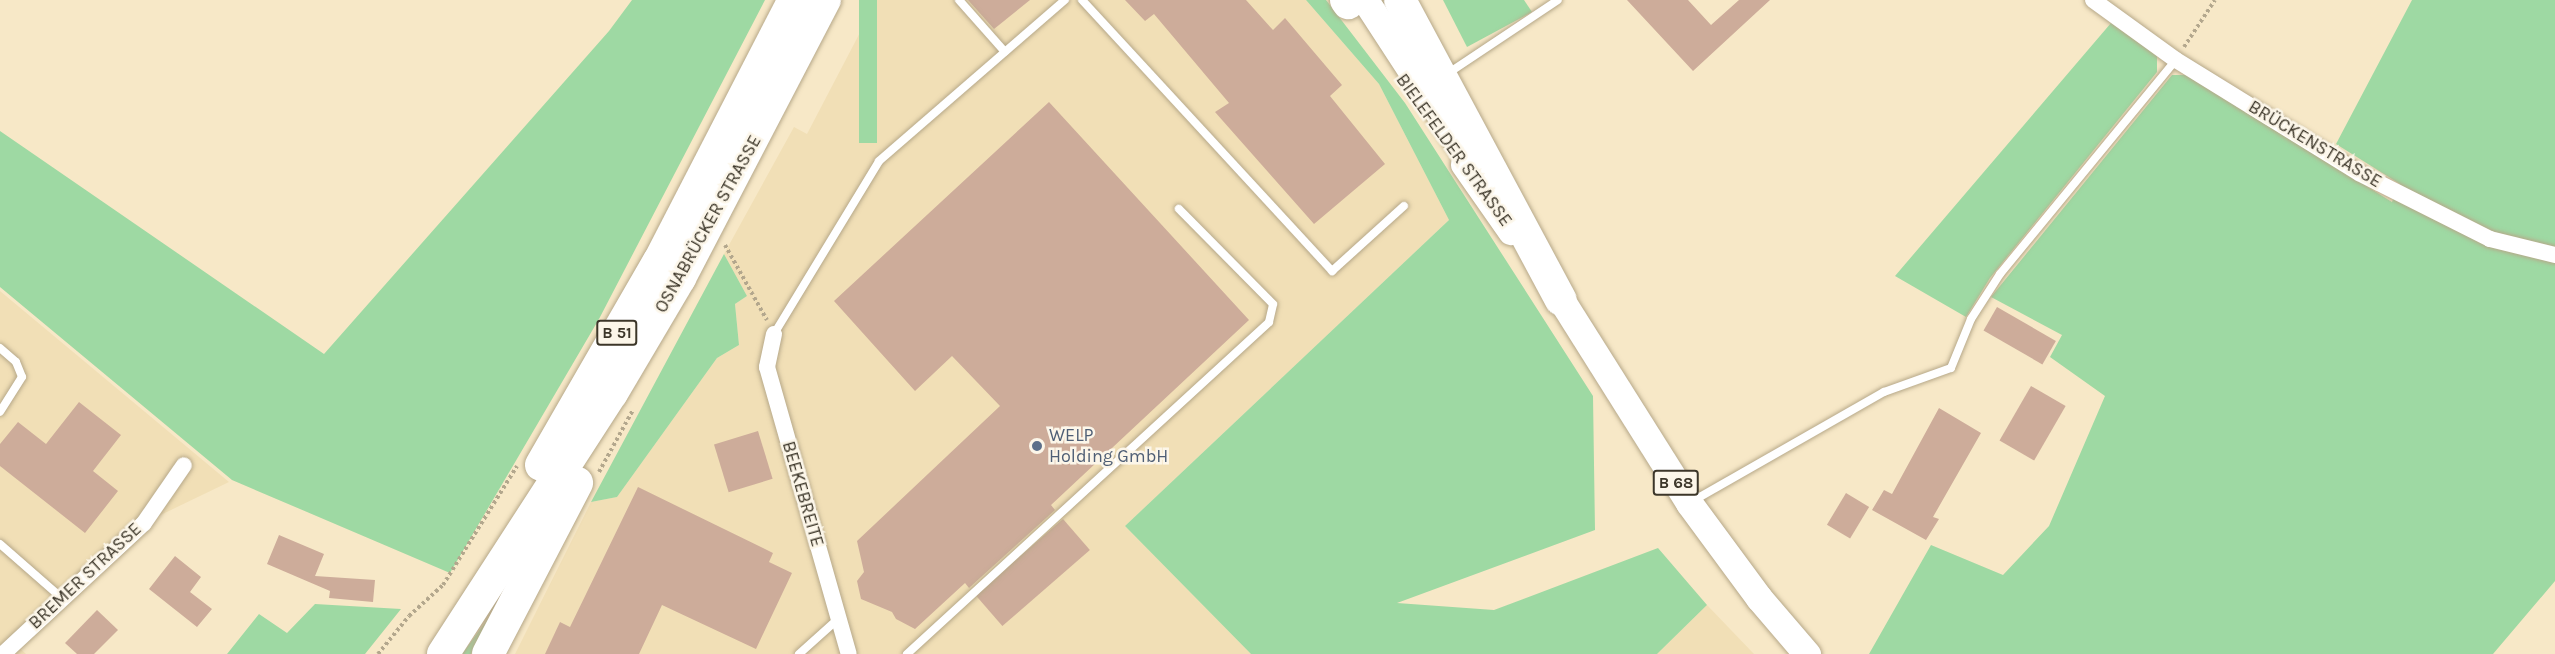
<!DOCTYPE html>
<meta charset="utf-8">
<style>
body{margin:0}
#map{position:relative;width:2555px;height:654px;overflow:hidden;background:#f7e8c7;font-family:Karla,sans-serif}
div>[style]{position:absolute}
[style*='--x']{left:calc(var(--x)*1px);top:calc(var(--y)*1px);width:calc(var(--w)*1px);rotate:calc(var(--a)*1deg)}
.built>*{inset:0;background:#f1dfb6}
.green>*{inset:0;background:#9ed9a3;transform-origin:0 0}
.building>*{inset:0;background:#cdac9a;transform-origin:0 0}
.path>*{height:4px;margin-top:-2px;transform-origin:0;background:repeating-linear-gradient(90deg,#b3a78d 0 3px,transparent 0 6px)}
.roads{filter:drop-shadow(0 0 2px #b6a889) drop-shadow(0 0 2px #b6a889)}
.lane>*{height:8px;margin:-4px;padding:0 4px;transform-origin:4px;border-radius:4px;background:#fff}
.street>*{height:16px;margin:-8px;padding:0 8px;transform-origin:8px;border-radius:8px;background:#fff}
.primary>*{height:27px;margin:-13.5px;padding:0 13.5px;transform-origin:13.5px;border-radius:13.5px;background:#fff}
.highway>*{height:32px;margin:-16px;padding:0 16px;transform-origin:16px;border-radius:16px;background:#fff}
.dots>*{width:16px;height:16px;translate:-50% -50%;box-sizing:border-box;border:3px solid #fcf6e9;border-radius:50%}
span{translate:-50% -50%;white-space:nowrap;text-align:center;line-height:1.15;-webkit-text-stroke:5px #fcf6e9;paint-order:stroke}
.shield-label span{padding:2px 4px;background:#fcf6e9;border:2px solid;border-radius:4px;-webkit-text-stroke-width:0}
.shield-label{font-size:16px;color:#3c3629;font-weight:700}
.street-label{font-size:18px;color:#3c3629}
.service-label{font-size:18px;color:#4e5e75}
.left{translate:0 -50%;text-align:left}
</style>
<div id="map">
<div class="built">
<i style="clip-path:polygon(877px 0,1306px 0,1379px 84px,1449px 220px,1125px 526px,1251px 654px,515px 654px,591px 502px,617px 497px,717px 358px,739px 345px,735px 304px,747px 296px,724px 254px,794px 127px,807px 134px)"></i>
<i style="clip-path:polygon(0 291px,229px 482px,144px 523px,14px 643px,26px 654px,0 654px)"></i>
<i style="clip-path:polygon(1707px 605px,1754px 654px,1657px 654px)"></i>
</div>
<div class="green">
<i style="clip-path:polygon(632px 0,765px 0,599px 319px,450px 573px,232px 480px,0 287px,0 131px,324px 354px,609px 31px)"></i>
<i style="left:859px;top:0;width:18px;height:143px"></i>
<i style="clip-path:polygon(1306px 0,1326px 0,1405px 103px,1593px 396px,1595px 530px,1397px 603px,1494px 610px,1658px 548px,1707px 605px,1657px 654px,1251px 654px,1125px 526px,1449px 220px,1379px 84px)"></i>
<i style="clip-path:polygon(1443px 0,1524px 0,1532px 12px,1467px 47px)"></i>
<i style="clip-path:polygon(2412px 0,2555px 0,2555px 581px,2493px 654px,1869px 654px,1931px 545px,2003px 575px,2049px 526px,2105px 396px,2050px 357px,2062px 335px,1991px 297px,2172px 75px,2188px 75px,2392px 202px,2400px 184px,2336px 144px)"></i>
<i style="clip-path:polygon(2111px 23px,2157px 56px,2157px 72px,1990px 278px,1966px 317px,1895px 276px)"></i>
<i style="clip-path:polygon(724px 254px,747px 296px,735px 304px,739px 345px,717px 358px,617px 497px,591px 502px)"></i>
<i style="clip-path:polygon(315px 604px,401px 609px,365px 654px,227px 654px,259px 614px,287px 633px)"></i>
<i style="clip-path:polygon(490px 616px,471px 654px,462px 654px)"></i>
</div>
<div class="building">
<i style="clip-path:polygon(968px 0,1030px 0,994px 29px)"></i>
<i style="clip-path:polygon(1125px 0,1246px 0,1273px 30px,1285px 18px,1342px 85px,1330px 96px,1385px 164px,1314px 224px,1215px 112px,1229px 103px,1154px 14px,1145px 21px)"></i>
<i style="clip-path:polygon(1627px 0,1688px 0,1711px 25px,1739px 0,1770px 0,1693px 71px)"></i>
<i style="clip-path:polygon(1049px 102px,1249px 320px,1051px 505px,1055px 510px,969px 588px,965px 583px,915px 629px,896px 619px,892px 612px,861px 599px,857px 581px,864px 572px,857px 541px,1000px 406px,952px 356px,915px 391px,834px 301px)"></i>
<i style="left:1997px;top:307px;width:68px;height:27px;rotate:30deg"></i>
<i style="left:2031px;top:386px;width:40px;height:63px;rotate:30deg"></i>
<i style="clip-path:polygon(79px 402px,121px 435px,93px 471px,118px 491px,85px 533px,0 466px,0 444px,18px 422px,46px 444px)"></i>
<i style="clip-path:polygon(1939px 408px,1981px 433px,1933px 517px,1939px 519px,1926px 540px,1872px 510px,1884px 490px,1892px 494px)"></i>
<i style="left:758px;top:431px;width:50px;height:46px;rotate:73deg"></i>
<i style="clip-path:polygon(638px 487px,773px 553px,769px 562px,792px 573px,756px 649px,662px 605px,639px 654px,545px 654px,560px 622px,570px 627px)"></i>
<i style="left:1846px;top:493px;width:27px;height:37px;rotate:31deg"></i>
<i style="left:1063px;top:519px;width:41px;height:116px;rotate:49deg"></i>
<i style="clip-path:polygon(279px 535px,324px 554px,315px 576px,375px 580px,373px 602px,329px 598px,330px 591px,267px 564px)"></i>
<i style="clip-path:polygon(175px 556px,201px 577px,190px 592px,212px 609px,197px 627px,149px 589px)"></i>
<i style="clip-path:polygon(97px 610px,118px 630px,94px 654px,77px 654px,65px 643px)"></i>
</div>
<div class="path">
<i style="--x:2184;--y:47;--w:56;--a:-56.6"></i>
<i style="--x:725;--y:245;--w:86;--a:60.8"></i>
<i style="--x:599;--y:472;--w:71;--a:-61.3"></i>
<i style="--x:378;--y:654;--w:49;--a:-50.8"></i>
<i style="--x:409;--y:616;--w:46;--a:-42.4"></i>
<i style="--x:443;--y:585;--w:140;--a:-58.1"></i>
</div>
<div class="roads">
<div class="lane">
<i style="--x:959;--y:0;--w:69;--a:48.5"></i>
<i style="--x:1082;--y:0;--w:369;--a:47.3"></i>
<i style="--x:1332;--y:271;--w:97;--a:-42.1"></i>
<i style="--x:1447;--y:74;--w:133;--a:-33.7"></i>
<i style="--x:774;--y:334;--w:202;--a:-58.7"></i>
<i style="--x:879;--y:161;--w:246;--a:-40.9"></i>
<i style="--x:0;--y:348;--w:21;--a:41"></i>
<i style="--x:16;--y:362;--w:16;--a:68"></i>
<i style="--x:22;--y:377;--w:41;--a:122.2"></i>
<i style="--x:1691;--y:502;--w:222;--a:-29.7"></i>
<i style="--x:1884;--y:392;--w:71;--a:-19.7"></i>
<i style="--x:1951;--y:368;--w:53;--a:-67.8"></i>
<i style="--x:1971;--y:319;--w:54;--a:-57.2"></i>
<i style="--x:2000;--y:274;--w:277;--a:-50.6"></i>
<i style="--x:0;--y:544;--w:82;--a:41.1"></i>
<i style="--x:799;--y:654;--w:52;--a:-41.9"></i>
<i style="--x:907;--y:654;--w:491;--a:-42.5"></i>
<i style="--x:1269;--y:322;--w:18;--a:-77"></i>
<i style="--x:1273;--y:304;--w:134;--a:-134.7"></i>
</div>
<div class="street">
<i style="--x:2093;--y:0;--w:102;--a:35.9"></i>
<i style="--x:2176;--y:60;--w:215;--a:31.7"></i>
<i style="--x:2359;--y:173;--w:147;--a:26.7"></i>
<i style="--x:2490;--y:239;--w:67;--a:13.8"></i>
<i style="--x:774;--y:334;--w:34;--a:102"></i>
<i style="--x:767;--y:367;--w:298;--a:74.1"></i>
<i style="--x:3;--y:654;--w:192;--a:-42.9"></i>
<i style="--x:144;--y:523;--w:70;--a:-55.4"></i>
</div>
<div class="primary">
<i style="--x:1365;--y:0;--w:209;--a:56.9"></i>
<i style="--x:1464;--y:164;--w:82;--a:55"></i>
<i style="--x:1550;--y:282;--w:261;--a:57.8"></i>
<i style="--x:1689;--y:503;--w:118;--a:53.6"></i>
<i style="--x:1759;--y:598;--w:74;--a:49.4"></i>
</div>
<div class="highway">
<i style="--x:1346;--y:0;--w:4;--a:56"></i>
<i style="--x:1400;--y:0;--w:340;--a:61.8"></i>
<i style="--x:541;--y:465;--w:236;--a:-60"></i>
<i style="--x:659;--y:261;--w:294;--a:-62.7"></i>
<i style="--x:443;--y:654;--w:311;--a:-57.1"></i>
<i style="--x:612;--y:393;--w:134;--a:-59.4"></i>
<i style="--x:680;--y:278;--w:314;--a:-62.5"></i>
<i style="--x:488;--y:654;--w:193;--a:-62.5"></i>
</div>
</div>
<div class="dots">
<i style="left:1037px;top:446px;background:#5c6f8a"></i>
</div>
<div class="shield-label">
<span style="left:617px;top:333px">B 51</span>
<span style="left:1676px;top:483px">B 68</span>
</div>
<div class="street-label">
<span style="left:2315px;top:144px;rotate:31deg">BRÜCKENSTRASSE</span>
<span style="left:1454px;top:150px;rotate:54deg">BIELEFELDER STRASSE</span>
<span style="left:708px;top:224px;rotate:-61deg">OSNABRÜCKER STRASSE</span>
<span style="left:803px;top:494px;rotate:74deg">BEEKEBREITE</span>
<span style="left:85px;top:576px;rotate:-43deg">BREMER STRASSE</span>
</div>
<div class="service-label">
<span class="left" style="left:1049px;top:446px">WELP<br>Holding GmbH</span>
</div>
</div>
